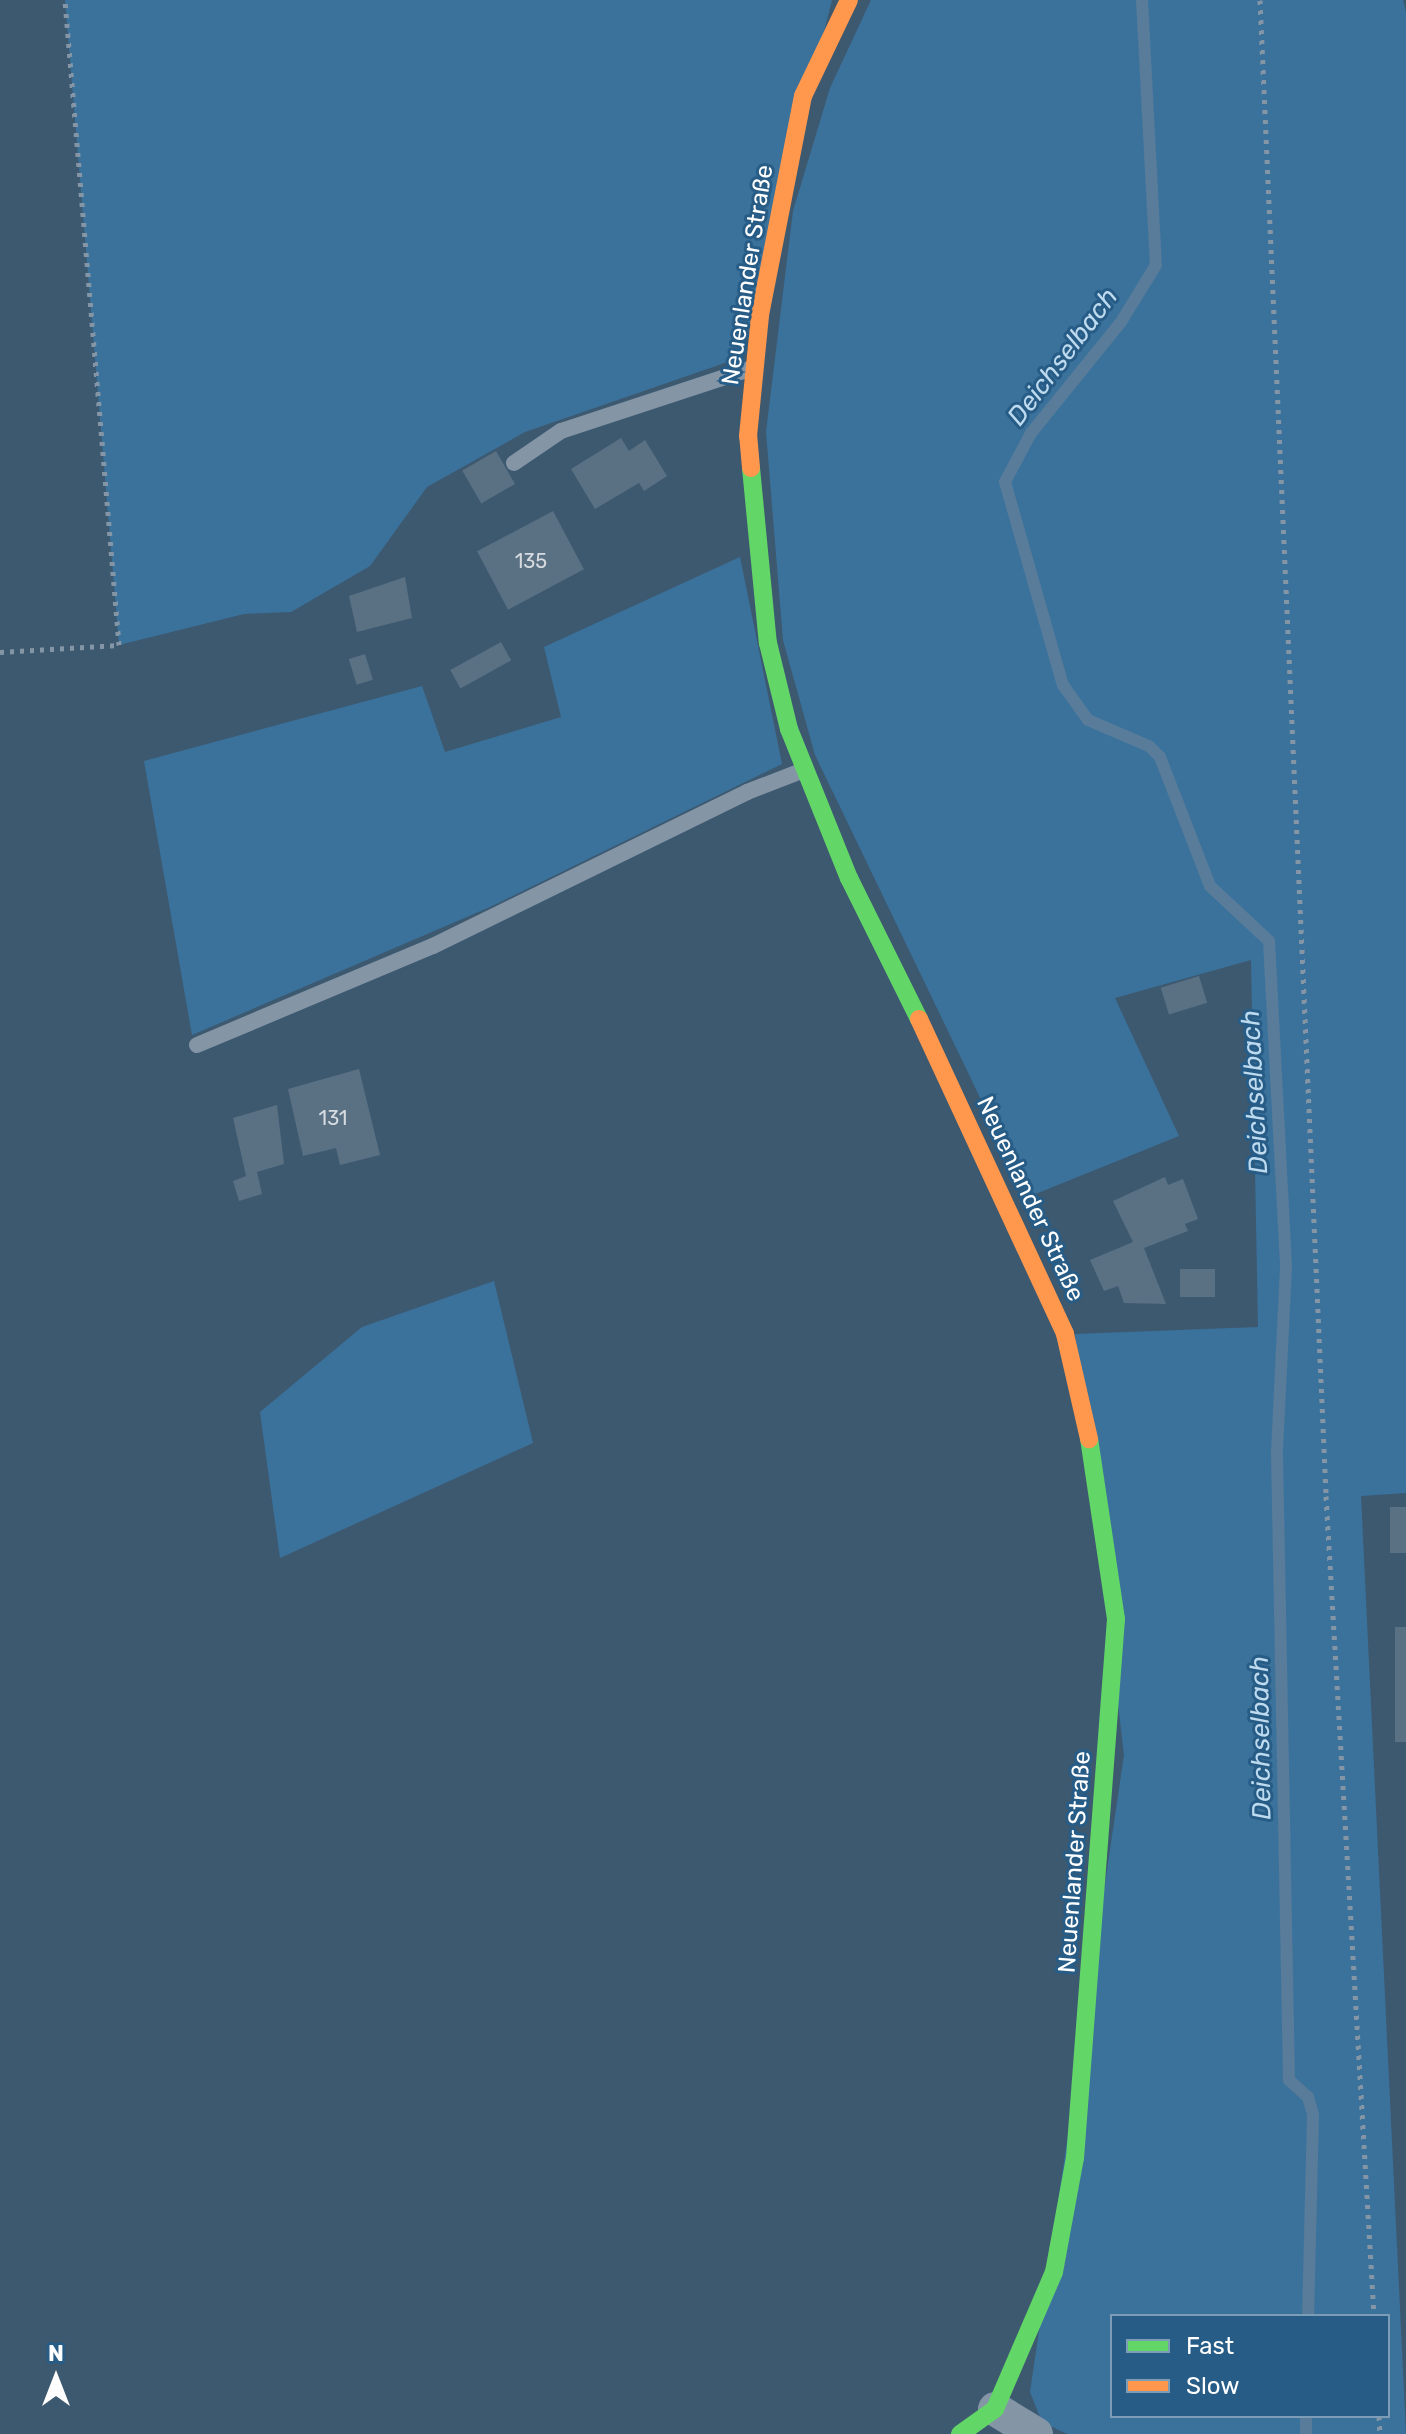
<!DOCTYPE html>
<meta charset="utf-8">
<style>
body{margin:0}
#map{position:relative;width:1406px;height:2434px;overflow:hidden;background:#3d5970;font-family:Rubik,sans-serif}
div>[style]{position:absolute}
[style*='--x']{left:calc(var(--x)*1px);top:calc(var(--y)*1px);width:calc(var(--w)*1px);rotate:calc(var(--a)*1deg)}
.green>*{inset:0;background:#3b729c}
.stream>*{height:12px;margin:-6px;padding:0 6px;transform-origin:6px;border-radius:6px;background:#587c99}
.building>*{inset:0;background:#5a7083;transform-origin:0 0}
.path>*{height:5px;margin-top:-2.5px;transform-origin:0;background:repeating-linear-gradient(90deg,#8495a6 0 4px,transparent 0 10px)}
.lane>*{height:16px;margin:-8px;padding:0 8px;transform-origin:8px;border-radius:8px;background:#8495a6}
.street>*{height:34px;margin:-17px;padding:0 17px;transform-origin:17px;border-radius:17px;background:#8495a6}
.fast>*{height:18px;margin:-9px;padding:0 9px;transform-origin:9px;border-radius:9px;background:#63d668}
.slow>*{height:18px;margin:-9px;padding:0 9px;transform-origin:9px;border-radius:9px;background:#ff974d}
span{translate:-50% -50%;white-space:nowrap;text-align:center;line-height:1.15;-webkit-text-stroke:6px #275c86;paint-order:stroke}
.number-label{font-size:20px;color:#d6dbe0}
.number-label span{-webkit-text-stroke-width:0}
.street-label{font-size:24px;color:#fff}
.water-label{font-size:26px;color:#bddaef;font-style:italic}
.legend{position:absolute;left:1110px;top:2314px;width:280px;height:104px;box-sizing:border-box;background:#275c86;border:2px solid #7d9db6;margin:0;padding:10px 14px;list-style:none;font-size:24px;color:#fff}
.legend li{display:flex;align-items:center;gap:16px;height:40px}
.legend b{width:40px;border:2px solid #7d9db6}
.north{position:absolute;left:16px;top:2338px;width:80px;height:80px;-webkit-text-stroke:6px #275c86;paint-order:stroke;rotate:0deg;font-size:22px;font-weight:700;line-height:32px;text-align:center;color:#fff}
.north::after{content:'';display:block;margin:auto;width:28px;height:36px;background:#fff;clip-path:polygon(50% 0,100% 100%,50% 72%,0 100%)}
</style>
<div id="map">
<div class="green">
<i style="clip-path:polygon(65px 0,832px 0,742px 357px,525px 432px,427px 487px,370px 566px,291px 612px,244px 614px,119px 645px)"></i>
<i style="clip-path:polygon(evenodd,871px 0,1403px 0,1406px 12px,1406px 1493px,1361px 1496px,1406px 2434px,1067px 2434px,1042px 2422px,1030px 2392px,1124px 1755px,1075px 1334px,1258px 1327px,1251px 960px,1115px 998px,1179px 1136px,1028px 1197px,815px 755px,783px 640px,766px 432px,793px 211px,830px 88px,871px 0,1112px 2316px,1388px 2316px,1388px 2416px,1112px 2416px,1112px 2316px)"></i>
<i style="clip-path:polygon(740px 557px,782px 764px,490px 907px,192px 1035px,144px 761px,422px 686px,445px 752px,561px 717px,544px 647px)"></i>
<i style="clip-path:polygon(494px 1281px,533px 1443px,280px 1558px,260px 1412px,362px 1327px)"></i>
</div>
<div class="stream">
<i style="--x:1142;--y:0;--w:265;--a:87"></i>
<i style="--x:1156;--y:265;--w:67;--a:121.6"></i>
<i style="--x:1121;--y:322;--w:143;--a:129"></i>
<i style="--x:1031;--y:433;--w:55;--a:118"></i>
<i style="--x:1005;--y:482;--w:211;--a:74.1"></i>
<i style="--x:1063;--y:685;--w:43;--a:54.5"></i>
<i style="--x:1088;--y:720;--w:66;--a:23.1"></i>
<i style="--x:1149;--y:746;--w:16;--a:45"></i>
<i style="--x:1160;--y:757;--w:138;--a:68.8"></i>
<i style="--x:1210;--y:886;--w:81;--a:43"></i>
<i style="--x:1269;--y:941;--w:326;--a:87"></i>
<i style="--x:1286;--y:1267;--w:187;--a:92.8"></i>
<i style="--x:1277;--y:1454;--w:626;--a:88.9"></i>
<i style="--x:1289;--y:2080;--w:25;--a:42"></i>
<i style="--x:1308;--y:2097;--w:19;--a:74"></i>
<i style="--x:1313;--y:2115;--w:201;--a:91.4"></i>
<i style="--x:1306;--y:2434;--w:18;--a:-90"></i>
</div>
<div class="building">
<i style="clip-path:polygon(621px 438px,629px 451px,645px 440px,667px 476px,644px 491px,639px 483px,595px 509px,571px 469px)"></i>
<i style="left:496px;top:451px;width:38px;height:39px;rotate:60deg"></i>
<i style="left:553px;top:511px;width:66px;height:86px;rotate:62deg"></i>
<i style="clip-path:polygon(405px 577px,412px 618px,357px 632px,349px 596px)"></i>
<i style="left:501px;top:642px;width:21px;height:58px;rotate:61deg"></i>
<i style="left:365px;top:654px;width:27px;height:17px;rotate:73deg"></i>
<i style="left:1199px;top:976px;width:28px;height:40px;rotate:73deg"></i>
<i style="clip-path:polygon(359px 1069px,380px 1155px,340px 1165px,336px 1148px,303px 1156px,288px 1089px)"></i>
<i style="clip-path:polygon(277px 1105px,284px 1164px,257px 1172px,262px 1194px,239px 1201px,233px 1181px,246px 1176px,233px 1118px)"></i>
<i style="clip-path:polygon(1165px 1177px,1168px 1185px,1183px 1179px,1198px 1219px,1185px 1224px,1188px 1231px,1144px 1248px,1166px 1304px,1124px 1303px,1118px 1286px,1104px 1291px,1090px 1260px,1133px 1242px,1113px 1201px)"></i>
<i style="left:1180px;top:1269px;width:35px;height:28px"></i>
<i style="left:1390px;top:1507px;width:16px;height:46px"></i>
<i style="left:1395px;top:1627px;width:11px;height:115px"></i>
</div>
<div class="path">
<i style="--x:1260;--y:0;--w:1497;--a:87.47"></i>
<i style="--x:1326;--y:1496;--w:821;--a:86.65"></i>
<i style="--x:0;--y:652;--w:119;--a:-3.4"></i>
<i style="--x:119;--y:645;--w:647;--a:-94.79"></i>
<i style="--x:1379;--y:2416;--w:18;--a:87"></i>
</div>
<div class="lane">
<i style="--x:514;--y:463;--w:57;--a:-34.2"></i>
<i style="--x:561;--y:431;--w:202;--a:-18.2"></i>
<i style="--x:197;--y:1045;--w:256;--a:-22.8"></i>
<i style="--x:433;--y:946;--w:350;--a:-26.1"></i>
<i style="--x:747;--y:792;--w:61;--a:-21.1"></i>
</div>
<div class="street">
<i style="--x:995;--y:2409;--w:48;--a:31.4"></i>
</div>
<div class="fast">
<i style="--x:751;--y:468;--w:176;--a:84.5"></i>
<i style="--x:768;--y:643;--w:89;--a:76.3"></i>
<i style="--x:789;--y:729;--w:161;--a:68.1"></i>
<i style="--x:849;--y:878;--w:157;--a:63.6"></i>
<i style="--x:960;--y:2434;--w:43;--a:-35.5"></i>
<i style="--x:995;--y:2409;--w:149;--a:-66.7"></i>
<i style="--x:1054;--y:2272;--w:116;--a:-79.6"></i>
<i style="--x:1075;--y:2158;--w:541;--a:-85.65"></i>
<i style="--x:1116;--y:1619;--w:182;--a:-98.5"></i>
</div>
<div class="slow">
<i style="--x:751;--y:468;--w:32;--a:-95"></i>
<i style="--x:748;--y:436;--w:122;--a:-84.3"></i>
<i style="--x:760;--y:315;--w:223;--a:-78.9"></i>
<i style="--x:803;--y:96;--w:106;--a:-64.4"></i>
<i style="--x:919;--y:1019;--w:347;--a:65.1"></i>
<i style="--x:1065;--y:1334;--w:108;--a:77.1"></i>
</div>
<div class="number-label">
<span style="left:531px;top:561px">135</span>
<span style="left:333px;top:1118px">131</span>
</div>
<div class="street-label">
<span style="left:748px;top:275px;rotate:-81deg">Neuenlander Straße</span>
<span style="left:1030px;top:1199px;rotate:65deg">Neuenlander Straße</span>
<span style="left:1075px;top:1862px;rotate:-86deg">Neuenlander Straße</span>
</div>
<div class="water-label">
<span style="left:1063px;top:357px;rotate:-53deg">Deichselbach</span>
<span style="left:1255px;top:1092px;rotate:-93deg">Deichselbach</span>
<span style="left:1261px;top:1738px;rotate:-91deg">Deichselbach</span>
</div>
<ul class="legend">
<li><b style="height:10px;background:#63d668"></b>Fast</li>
<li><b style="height:10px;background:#ff974d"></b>Slow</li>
</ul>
<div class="north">N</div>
</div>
